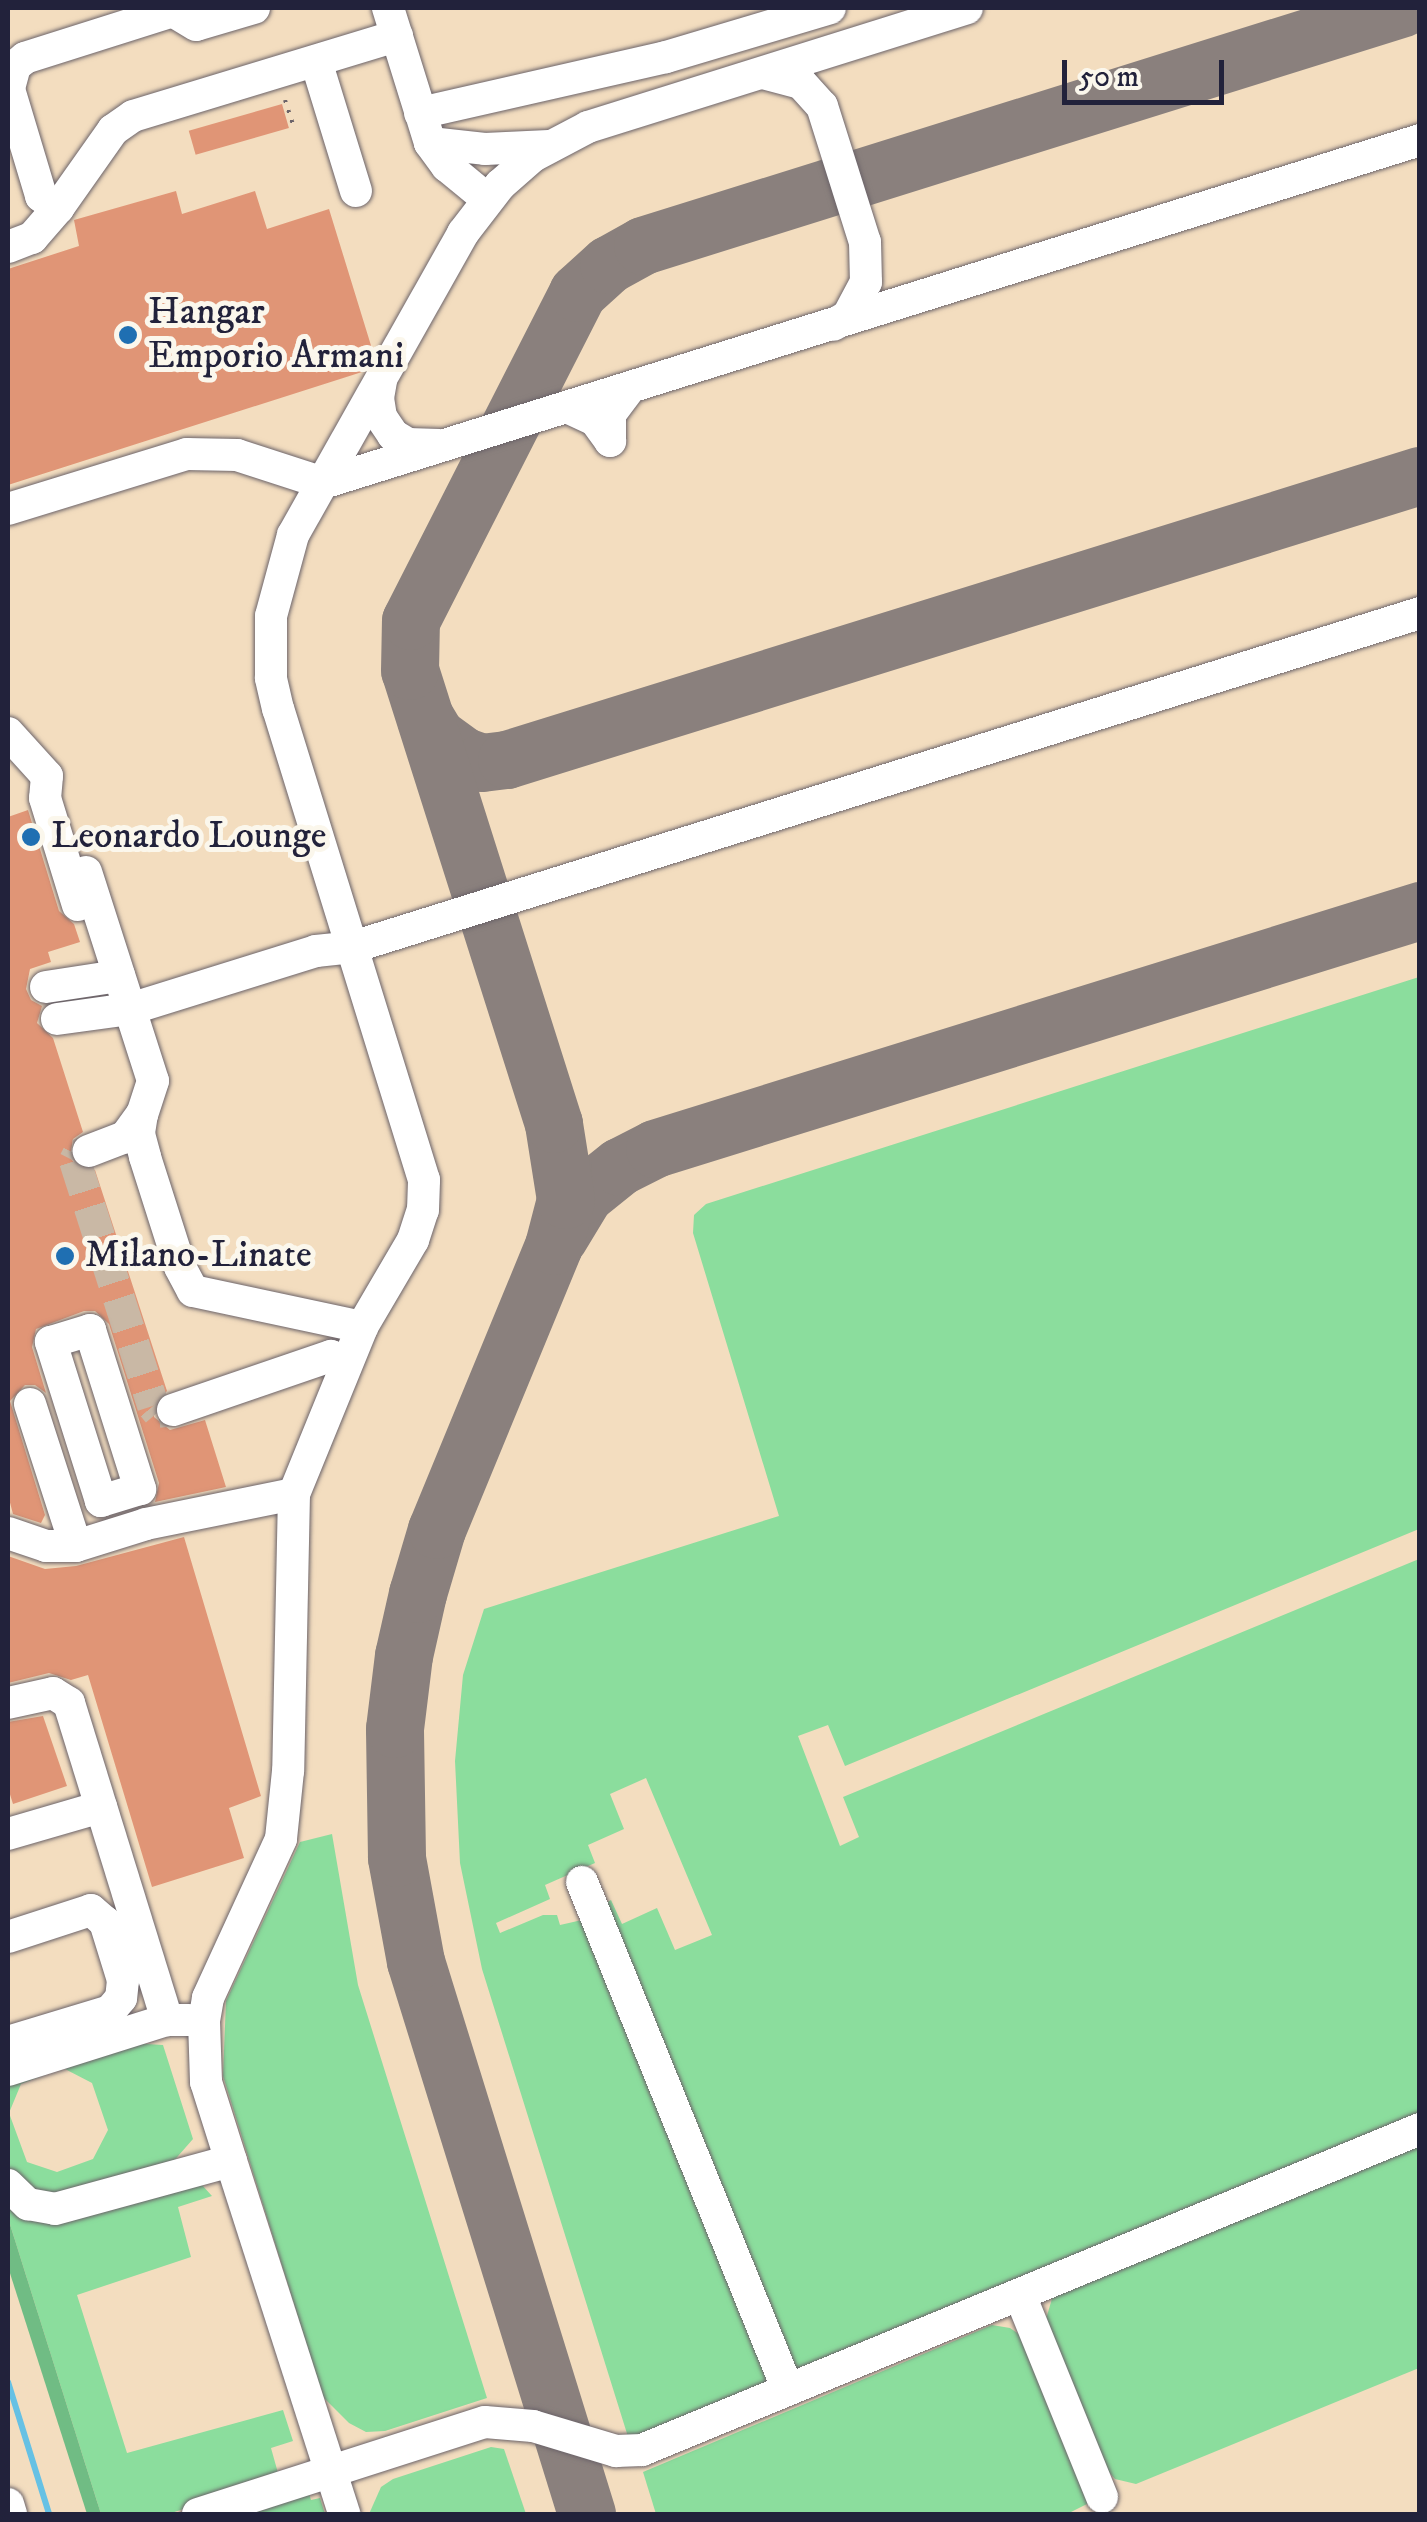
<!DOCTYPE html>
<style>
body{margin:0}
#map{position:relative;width:1427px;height:2522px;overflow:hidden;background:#f3ddbf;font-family:"IM FELL DW Pica",serif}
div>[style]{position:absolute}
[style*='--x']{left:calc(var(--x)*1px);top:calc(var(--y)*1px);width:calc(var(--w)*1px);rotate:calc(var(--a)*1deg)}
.green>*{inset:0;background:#8bdd9d}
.forest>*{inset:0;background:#70bc84}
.stream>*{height:6px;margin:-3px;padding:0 3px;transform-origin:3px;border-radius:3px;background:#66c1e4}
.taxiway>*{height:58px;margin:-29px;padding:0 29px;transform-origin:29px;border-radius:29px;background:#8a807d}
.building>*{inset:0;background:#e09576;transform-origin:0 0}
.minor-tunnel>*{height:32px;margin-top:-16px;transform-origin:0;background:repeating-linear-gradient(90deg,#c9b8a5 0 32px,transparent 0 48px)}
.path>*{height:4px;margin-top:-2px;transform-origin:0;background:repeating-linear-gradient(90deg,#6b6369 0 2.5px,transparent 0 10.5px)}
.roads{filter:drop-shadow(0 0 2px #6b6369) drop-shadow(0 0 2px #6b6369)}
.minor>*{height:32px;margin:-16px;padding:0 16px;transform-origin:16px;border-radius:16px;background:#fff}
.dots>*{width:28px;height:28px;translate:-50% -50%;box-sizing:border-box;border:5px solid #fbf7ec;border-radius:50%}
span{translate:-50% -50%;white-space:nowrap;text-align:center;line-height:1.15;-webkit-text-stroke:10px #fbf7ec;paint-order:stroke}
.poi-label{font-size:38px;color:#22223b}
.left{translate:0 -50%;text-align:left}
.frame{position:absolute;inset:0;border:10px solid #22223b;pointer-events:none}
.scale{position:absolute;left:1062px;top:60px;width:162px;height:45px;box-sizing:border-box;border:5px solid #22223b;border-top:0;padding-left:12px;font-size:30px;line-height:35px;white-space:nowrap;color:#22223b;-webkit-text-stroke:8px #fbf7ec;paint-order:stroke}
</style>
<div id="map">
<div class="green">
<i style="clip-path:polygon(1419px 977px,1419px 1529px,845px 1766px,828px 1725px,798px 1736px,840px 1846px,859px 1837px,843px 1797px,1419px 1559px,1419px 2118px,793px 2375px,597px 1908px,611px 1900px,622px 1924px,657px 1908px,675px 1950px,712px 1935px,646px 1778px,610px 1794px,624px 1829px,588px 1845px,595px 1863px,545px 1885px,550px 1899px,496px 1923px,500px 1933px,543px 1915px,557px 1915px,560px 1925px,582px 1920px,771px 2384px,629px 2440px,482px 1969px,460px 1863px,455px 1761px,463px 1675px,484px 1609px,779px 1516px,693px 1233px,694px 1215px,706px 1204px)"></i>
<i style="clip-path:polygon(332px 1834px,358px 1985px,487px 2398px,385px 2431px,366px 2432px,349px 2423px,323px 2397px,223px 2076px,226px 2001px,300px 1842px)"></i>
<i style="clip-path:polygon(evenodd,131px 2043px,163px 2045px,193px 2139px,171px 2164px,41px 2199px,10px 2176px,8px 2083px,131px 2043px,63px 2068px,92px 2083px,108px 2130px,93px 2159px,57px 2172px,27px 2162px,9px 2113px,21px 2084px,63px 2068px)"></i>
<i style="clip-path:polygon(1419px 2138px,1419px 2368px,1136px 2484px,1115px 2479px,1100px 2462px,1043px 2329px,1054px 2292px)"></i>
<i style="clip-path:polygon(202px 2185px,212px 2196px,178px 2207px,191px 2257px,77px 2295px,127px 2453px,283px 2410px,293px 2441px,271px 2448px,278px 2473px,266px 2483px,168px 2514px,101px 2514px,8px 2218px,8px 2202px)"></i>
<i style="clip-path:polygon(992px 2325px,1010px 2328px,1026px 2339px,1091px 2502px,1067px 2514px,656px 2514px,643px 2472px)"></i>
<i style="clip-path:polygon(491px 2447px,504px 2449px,526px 2514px,369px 2514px,381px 2487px,393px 2479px)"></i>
<i style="clip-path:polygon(308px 2490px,311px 2500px,320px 2498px,325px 2514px,231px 2514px)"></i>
</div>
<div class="forest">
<i style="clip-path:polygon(8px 2218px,101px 2514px,87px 2514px,8px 2267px)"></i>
</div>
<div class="stream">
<i style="--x:8;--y:2382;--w:138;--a:72.7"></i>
</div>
<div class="taxiway">
<i style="--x:426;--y:719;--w:21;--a:59"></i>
<i style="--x:437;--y:737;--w:34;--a:36"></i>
<i style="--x:465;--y:757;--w:18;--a:19"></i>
<i style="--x:482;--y:763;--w:25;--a:-7"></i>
<i style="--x:507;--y:760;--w:956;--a:-17.28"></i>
<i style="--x:559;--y:1238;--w:50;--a:-58.8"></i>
<i style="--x:585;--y:1195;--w:45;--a:-38.7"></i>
<i style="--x:620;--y:1167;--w:39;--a:-27"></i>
<i style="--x:655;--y:1149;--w:801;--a:-17.28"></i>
<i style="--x:587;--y:2514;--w:578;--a:-107.21"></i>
<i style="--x:416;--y:1962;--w:106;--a:-100.4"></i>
<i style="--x:397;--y:1858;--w:129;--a:-90.9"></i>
<i style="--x:395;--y:1729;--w:74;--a:-83"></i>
<i style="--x:404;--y:1656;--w:64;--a:-77.3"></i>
<i style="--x:418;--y:1594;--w:67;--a:-73.5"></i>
<i style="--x:437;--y:1530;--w:307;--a:-67.6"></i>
<i style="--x:554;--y:1246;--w:48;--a:-75.4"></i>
<i style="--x:566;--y:1200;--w:77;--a:-99"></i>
<i style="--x:554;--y:1124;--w:475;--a:-107.6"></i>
<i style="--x:410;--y:671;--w:50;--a:-88.9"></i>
<i style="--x:411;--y:621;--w:368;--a:-63"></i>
<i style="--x:578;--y:293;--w:42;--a:-42.1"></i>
<i style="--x:609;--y:265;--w:39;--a:-29"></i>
<i style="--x:643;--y:246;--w:797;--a:-17.37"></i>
</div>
<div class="building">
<i style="left:282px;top:104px;width:25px;height:97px;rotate:74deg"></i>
<i style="clip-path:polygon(176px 191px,182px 214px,255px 191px,267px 229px,329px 209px,373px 352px,362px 372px,8px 485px,8px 269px,79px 246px,74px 220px)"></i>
<i style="clip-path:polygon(28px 810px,59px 911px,74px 924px,80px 942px,48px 952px,51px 962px,30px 969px,26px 989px,31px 1000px,42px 1006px,37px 1023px,53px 1038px,83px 1132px,73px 1139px,70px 1157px,77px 1167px,95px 1170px,167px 1391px,154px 1405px,154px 1417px,170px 1430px,205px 1420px,226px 1487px,155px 1502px,159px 1483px,109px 1324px,95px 1311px,84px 1311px,36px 1329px,32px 1347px,46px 1393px,35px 1385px,25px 1385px,10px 1401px,45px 1515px,41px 1523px,13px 1514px,8px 1495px,8px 817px)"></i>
<i style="clip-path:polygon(184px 1537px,261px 1796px,229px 1808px,244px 1858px,152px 1887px,88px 1675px,71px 1680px,49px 1673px,8px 1683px,8px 1556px,45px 1569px,76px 1566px)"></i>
<i style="clip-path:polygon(43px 1716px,67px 1786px,13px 1804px,8px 1788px,8px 1722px)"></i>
</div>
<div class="minor-tunnel">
<i style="--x:89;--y:1151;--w:12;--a:160"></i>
<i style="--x:78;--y:1155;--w:7;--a:117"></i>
<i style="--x:75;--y:1161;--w:257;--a:72.3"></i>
<i style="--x:153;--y:1406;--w:8;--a:50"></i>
<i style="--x:158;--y:1412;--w:15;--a:-8"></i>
</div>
<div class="path">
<i style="--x:285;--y:100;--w:26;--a:72"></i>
</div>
<div class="roads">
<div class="minor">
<i style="--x:254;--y:8;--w:60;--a:163.7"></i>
<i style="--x:196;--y:25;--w:27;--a:-149"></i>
<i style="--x:173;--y:11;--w:155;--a:162.4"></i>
<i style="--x:25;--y:58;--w:13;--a:141"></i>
<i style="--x:15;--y:66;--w:24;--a:105"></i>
<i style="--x:9;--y:89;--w:112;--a:73.3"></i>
<i style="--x:41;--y:196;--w:21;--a:35"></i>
<i style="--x:58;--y:208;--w:95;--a:-54.8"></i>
<i style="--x:113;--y:130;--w:24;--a:-35"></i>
<i style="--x:133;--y:116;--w:276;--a:-16.9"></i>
<i style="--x:388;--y:8;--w:141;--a:72.7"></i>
<i style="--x:430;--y:143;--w:29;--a:54"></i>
<i style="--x:447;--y:166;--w:52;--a:39.5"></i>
<i style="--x:316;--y:61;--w:136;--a:72.9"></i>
<i style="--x:763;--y:73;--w:39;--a:15"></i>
<i style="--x:801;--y:83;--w:31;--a:48"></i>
<i style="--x:822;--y:106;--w:143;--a:72.5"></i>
<i style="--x:865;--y:242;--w:40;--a:88.6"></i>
<i style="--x:866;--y:282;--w:38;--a:118"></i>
<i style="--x:848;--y:316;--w:17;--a:149"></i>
<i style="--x:420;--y:113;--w:252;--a:-12.8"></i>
<i style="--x:666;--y:57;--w:171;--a:-16.6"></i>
<i style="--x:430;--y:143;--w:55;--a:6.2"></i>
<i style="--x:485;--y:149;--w:64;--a:-2.7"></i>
<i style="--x:8;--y:247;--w:26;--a:-21"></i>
<i style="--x:32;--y:238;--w:40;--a:-49"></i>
<i style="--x:381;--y:381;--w:17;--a:100"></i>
<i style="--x:378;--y:398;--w:19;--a:81"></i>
<i style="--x:381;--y:417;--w:22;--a:56"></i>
<i style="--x:393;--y:435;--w:17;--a:31"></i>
<i style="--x:408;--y:444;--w:31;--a:2"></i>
<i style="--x:569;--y:408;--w:29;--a:25"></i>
<i style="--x:595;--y:420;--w:26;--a:54"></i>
<i style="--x:610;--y:441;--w:27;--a:-90"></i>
<i style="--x:610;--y:414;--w:30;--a:-53"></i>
<i style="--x:8;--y:509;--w:187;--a:-17.1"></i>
<i style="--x:187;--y:454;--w:50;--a:1.1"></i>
<i style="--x:237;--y:455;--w:90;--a:18"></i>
<i style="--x:323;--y:483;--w:1149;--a:-17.36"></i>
<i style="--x:8;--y:733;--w:58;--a:47.8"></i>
<i style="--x:47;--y:776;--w:22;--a:95"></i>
<i style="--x:45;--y:798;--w:112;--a:72.9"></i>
<i style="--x:86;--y:872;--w:219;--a:72.2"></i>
<i style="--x:153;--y:1081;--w:35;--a:108"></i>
<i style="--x:142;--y:1114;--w:29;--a:126"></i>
<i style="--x:125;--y:1137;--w:39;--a:159"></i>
<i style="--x:46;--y:987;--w:74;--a:-8.6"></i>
<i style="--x:57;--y:1019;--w:74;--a:-7.8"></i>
<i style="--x:130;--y:1009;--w:195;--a:-17.3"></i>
<i style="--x:316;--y:951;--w:37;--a:-6"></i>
<i style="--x:353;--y:947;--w:1118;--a:-17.38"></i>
<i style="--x:142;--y:1114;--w:20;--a:99"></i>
<i style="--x:139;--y:1134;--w:24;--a:75"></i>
<i style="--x:145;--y:1157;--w:115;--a:72.3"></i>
<i style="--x:180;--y:1267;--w:27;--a:62"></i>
<i style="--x:193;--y:1291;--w:173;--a:12"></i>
<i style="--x:90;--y:1330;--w:167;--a:72.5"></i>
<i style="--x:140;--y:1489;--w:41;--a:162.9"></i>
<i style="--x:101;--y:1501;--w:167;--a:-107.5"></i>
<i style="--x:51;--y:1342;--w:41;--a:-17.1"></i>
<i style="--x:30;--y:1404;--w:149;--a:72.1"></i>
<i style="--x:76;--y:1546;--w:73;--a:-17.4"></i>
<i style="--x:146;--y:1524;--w:151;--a:-11.5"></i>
<i style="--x:294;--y:1494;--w:277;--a:91.2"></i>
<i style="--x:288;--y:1771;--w:68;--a:95.9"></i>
<i style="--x:281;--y:1839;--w:175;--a:114.7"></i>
<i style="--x:208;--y:1998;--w:23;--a:100"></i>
<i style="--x:204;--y:2021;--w:61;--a:88.1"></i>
<i style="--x:206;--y:2082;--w:83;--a:72.4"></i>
<i style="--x:173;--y:1410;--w:167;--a:-18.9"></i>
<i style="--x:331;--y:1356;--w:17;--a:25"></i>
<i style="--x:294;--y:1494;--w:180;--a:-67.8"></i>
<i style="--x:362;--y:1327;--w:101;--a:-59.6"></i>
<i style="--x:413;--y:1240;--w:32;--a:-72"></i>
<i style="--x:423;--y:1210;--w:30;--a:-88"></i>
<i style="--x:424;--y:1180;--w:493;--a:-107.2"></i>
<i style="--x:278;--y:709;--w:32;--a:-103"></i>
<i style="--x:271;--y:678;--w:62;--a:-90"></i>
<i style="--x:271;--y:616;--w:84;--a:-74.8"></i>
<i style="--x:293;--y:535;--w:347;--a:-60.6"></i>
<i style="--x:463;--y:233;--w:61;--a:-52.4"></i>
<i style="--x:500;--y:185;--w:44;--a:-41.3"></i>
<i style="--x:533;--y:156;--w:62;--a:-27.8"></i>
<i style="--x:588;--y:127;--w:397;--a:-17.4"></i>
<i style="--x:8;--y:1533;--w:40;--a:18.9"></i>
<i style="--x:46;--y:1546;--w:30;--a:0"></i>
<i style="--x:8;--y:1703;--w:46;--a:-12.5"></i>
<i style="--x:53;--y:1693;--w:19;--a:32"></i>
<i style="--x:69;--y:1703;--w:332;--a:72.8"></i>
<i style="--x:8;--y:1834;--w:97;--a:-16.2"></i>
<i style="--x:582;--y:1882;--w:548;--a:67.93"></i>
<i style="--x:8;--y:1937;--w:87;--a:-18"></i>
<i style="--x:91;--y:1910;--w:18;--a:41"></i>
<i style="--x:105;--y:1922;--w:61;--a:72.8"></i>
<i style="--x:123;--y:1980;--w:18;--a:96"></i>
<i style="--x:121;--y:1998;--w:17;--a:130"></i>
<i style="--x:110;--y:2011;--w:107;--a:163.1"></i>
<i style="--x:8;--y:2070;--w:167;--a:-17.5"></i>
<i style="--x:167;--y:2020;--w:22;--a:0"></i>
<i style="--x:8;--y:2185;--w:28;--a:44"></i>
<i style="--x:28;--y:2204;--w:27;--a:10"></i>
<i style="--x:55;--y:2209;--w:182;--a:-15.3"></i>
<i style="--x:231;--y:2161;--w:371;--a:72.2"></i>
<i style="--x:1020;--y:2295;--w:218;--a:67.9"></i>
<i style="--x:8;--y:2504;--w:10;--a:73"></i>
<i style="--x:198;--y:2514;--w:301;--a:-17.8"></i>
<i style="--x:485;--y:2422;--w:48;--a:4.8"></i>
<i style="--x:533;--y:2426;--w:87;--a:16.8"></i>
<i style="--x:616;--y:2451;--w:26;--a:-2"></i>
<i style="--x:642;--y:2450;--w:842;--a:-22.42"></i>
</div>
</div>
<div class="dots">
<i style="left:128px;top:335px;background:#1f6fb2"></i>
<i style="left:31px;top:837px;background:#1f6fb2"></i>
<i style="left:65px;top:1256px;background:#1f6fb2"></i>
</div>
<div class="poi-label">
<span class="left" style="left:148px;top:335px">Hangar<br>Emporio Armani</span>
<span class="left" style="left:51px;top:837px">Leonardo Lounge</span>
<span class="left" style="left:85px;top:1256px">Milano-Linate</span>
</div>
<div class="frame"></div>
<div class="scale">50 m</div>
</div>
